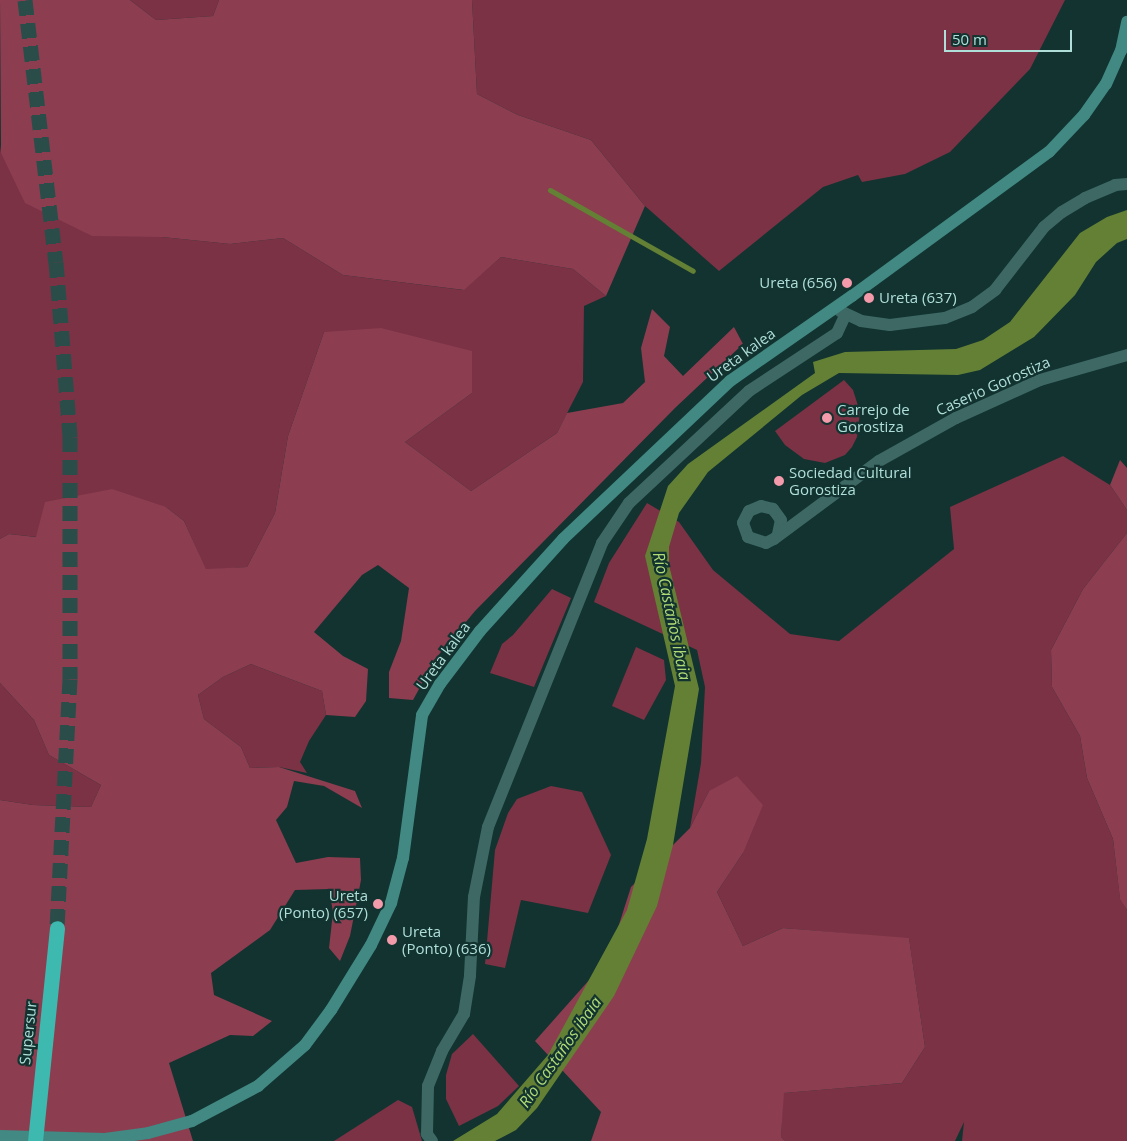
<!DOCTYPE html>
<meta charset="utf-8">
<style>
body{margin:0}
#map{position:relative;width:1127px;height:1141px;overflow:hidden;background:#123330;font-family:"Open Sans",sans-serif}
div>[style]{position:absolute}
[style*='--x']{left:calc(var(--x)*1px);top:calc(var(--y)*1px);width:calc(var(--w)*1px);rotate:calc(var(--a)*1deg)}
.green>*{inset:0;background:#7a3244}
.forest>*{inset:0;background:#8c3d50}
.water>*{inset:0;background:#638035}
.stream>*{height:5px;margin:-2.5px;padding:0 2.5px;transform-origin:2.5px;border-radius:2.5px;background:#638035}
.highway-tunnel>*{height:15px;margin-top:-7.5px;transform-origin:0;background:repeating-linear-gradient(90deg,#2a4d4a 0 15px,transparent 0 23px)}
.street>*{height:12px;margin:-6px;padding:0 6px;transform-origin:6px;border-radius:6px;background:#3d6864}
.secondary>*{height:12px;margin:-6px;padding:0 6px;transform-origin:6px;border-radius:6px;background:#418982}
.highway>*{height:15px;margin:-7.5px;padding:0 7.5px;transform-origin:7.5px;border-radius:7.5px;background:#3db9af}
.dots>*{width:14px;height:14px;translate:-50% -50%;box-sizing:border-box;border:2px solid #123330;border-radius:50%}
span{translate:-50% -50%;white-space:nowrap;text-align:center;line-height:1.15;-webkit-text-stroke:4.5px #123330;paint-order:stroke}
.poi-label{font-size:15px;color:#b0dfda}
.right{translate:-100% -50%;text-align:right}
.left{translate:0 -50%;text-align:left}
.street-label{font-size:15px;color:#b0dfda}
.water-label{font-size:16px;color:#b1da74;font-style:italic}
.scale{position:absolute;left:944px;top:30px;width:128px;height:22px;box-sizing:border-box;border:2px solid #b0dfda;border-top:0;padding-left:6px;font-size:15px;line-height:18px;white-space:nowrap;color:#b0dfda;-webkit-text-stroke:4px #123330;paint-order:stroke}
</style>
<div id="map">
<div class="green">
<i style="clip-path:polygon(130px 0,219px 0,213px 16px,156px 20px)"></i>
<i style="clip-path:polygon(472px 0,1065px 0,1030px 69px,950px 152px,905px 174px,862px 182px,858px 175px,823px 187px,719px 271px,645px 206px,591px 140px,518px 115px,477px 94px)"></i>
<i style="clip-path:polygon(0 145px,1px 153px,162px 237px,230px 244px,283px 238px,343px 275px,463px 290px,501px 257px,573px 269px,606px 296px,584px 306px,583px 382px,557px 433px,471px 491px,405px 442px,472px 393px,324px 332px,288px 436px,275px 513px,247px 567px,206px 570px,184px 521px,166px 507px,37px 537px,9px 534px,0 539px)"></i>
<i style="clip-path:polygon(844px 380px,853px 390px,860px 412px,857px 437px,852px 447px,845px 455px,825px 463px,804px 459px,785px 445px,775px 431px)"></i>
<i style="clip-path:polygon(1063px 456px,1110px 485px,1127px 510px,1127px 533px,1083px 589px,1051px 650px,1052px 687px,1080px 736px,1087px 778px,1113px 839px,1120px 898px,1127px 910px,1127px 1141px,962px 1141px,964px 1122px,955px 1141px,785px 1141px,781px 1137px,783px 1093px,902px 1083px,925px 1047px,909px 939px,783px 928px,743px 946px,717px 892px,743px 853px,709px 791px,690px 828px,701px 763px,705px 687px,697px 650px,594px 602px,609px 563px,647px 503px,679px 522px,713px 570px,790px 634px,839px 641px,954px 549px,950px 507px)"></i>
<i style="clip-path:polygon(552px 589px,571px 598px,534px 687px,490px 673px,502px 644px,513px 635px)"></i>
<i style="clip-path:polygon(636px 647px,664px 660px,666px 680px,644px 720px,612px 706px)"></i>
<i style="clip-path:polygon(251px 664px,322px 691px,326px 715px,309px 741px,300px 762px,307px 773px,279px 767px,250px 768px,241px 747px,204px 719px,198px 695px,223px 677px)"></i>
<i style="clip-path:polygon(0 683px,34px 720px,49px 755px,101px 785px,91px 807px,33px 805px,0 800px)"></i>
<i style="clip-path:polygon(551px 786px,582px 792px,611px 855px,588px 913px,521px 900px,505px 968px,485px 964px,495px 850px,508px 813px,517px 799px)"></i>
<i style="clip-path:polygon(473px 1034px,519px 1086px,498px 1106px,459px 1126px,446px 1099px,446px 1075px,452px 1054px)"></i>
<i style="clip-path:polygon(398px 1100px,412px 1107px,422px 1141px,334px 1141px)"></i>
</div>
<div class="forest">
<i style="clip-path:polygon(0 0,130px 0,156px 20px,213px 16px,219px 0,472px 0,477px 94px,518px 115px,591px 140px,645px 206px,606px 296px,573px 269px,501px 257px,464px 290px,343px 275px,283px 238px,230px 244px,162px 237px,92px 236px,25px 203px,1px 153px)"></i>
<i style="clip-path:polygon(652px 309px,670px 327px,664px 356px,683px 376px,734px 327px,743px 344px,675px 408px,475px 611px,436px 658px,413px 700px,389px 698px,389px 672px,401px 641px,409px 588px,378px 565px,362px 575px,314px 632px,343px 656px,368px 669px,366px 701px,355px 717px,326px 715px,322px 691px,251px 664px,223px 677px,198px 695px,204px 719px,241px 747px,250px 768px,279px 767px,355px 791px,362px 808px,324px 786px,294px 781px,287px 807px,276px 820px,296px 863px,328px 857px,360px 858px,361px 880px,350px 936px,340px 961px,329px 948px,333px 912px,329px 889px,295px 890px,270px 930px,211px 973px,214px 995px,272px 1021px,253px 1036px,230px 1035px,169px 1063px,193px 1141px,0 1141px,0 800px,33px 805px,91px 807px,101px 785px,49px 755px,34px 720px,0 683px,0 539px,9px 534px,36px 537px,45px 502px,112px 489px,166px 507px,184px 521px,206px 569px,247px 567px,275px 513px,288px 436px,324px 332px,381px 328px,472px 351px,472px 393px,405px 442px,471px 491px,557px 433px,567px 413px,623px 403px,645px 382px,641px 348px)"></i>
<i style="clip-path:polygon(1120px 460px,1127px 468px,1127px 510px,1110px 485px)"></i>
<i style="clip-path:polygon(1127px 533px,1127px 910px,1120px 899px,1113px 839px,1087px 778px,1080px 736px,1052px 687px,1051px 650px,1083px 589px)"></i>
<i style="clip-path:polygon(737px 776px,763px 805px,743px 853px,717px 892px,743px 946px,783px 928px,909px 938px,925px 1047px,902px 1083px,784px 1093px,781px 1137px,785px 1141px,591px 1141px,601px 1112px,535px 1041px,590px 979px,615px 937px,631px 887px,690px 828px,709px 791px)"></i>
</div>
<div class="water">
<i style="clip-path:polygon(1127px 210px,1127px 239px,1117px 243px,1096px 262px,1075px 295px,1034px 337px,980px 370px,958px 375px,839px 373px,802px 395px,708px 472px,679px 513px,669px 547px,669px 565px,699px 689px,673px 845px,657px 906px,614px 996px,537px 1108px,516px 1130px,495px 1141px,453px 1141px,497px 1114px,548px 1055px,627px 910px,647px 839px,675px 686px,645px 556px,668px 486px,688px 464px,815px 373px,813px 362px,845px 352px,956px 349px,983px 340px,1010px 322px,1080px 233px,1107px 217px)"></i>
</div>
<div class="stream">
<i style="--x:550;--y:190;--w:164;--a:29.5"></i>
</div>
<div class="highway-tunnel">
<i style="--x:25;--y:0;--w:264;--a:83.3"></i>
<i style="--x:56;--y:262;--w:176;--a:85.4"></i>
<i style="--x:70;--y:437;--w:242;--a:90"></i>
<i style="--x:70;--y:679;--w:249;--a:93"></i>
</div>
<div class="street">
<i style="--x:840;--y:311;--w:23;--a:25"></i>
<i style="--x:861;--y:321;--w:29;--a:8"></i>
<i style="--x:890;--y:325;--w:55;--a:-7.3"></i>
<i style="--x:945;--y:318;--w:29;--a:-22"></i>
<i style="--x:972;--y:307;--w:29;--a:-36"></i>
<i style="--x:995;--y:290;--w:80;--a:-52.1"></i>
<i style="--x:1044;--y:227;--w:23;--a:-40"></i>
<i style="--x:1062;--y:212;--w:27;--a:-31"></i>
<i style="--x:1085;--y:198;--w:33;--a:-23"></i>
<i style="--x:1115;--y:185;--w:12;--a:-5"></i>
<i style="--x:778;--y:534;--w:14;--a:-78"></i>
<i style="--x:781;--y:520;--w:14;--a:-126"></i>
<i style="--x:773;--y:509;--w:12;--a:-166"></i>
<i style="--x:761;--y:506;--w:13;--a:157"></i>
<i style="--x:749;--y:511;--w:13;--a:117"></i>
<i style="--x:743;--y:523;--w:15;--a:70"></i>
<i style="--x:748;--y:537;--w:19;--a:18"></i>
<i style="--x:766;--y:543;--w:9;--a:-27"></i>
<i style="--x:774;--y:539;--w:131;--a:-36.6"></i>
<i style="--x:879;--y:461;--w:88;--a:-29.2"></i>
<i style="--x:956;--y:418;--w:92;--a:-24.3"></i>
<i style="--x:1040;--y:380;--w:91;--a:-16"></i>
<i style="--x:432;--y:1141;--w:9;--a:-126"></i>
<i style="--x:427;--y:1134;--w:48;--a:-88.8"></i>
<i style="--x:428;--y:1086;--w:38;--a:-68"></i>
<i style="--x:442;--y:1051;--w:43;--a:-59.3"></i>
<i style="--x:464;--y:1014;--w:39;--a:-81"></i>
<i style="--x:470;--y:975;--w:78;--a:-87.1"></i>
<i style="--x:474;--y:897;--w:71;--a:-78.7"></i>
<i style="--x:488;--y:827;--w:306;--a:-68.1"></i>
<i style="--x:602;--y:543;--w:48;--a:-56"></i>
<i style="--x:629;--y:503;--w:164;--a:-43"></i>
<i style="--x:749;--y:391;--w:105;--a:-33.4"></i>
<i style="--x:837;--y:333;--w:19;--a:-65"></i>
</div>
<div class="secondary">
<i style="--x:0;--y:1136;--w:105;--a:1.6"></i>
<i style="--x:105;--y:1139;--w:43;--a:-7.9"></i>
<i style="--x:148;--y:1133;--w:46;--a:-15.3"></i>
<i style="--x:192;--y:1121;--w:75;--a:-27.9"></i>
<i style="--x:258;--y:1086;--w:62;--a:-41.1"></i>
<i style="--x:305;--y:1045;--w:44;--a:-53.4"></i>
<i style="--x:331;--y:1010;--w:76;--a:-58.4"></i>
<i style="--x:371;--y:945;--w:47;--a:-64.5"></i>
<i style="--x:391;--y:903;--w:47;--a:-75.1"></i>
<i style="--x:403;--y:858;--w:144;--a:-82.4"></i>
<i style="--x:422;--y:715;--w:36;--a:-60"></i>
<i style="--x:440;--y:684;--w:66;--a:-53"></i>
<i style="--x:480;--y:631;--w:124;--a:-47.9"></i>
<i style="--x:563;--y:539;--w:230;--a:-43.4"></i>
<i style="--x:730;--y:381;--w:149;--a:-34.9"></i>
<i style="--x:852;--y:296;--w:244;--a:-36.2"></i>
<i style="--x:1049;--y:152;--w:51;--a:-46.6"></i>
<i style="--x:1084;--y:115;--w:38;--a:-55"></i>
<i style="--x:1106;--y:84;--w:36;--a:-66"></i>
<i style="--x:1121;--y:51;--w:30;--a:-78"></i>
</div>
<div class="highway">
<i style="--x:35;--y:1141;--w:214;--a:-84.1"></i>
</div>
<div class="dots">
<i style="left:847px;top:283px;background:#f39aab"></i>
<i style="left:869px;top:298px;background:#f39aab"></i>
<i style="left:827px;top:418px;background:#f39aab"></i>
<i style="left:779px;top:481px;background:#f39aab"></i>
<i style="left:378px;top:904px;background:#f39aab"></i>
<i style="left:392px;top:940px;background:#f39aab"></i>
</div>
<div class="poi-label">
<span class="right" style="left:837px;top:283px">Ureta (656)</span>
<span class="left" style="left:879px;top:298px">Ureta (637)</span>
<span class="left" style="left:837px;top:418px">Carrejo de<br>Gorostiza</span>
<span class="left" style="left:789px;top:481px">Sociedad Cultural<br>Gorostiza</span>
<span class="right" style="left:368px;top:904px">Ureta<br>(Ponto) (657)</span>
<span class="left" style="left:402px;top:940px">Ureta<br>(Ponto) (636)</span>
</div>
<div class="street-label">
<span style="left:741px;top:355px;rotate:-36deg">Ureta kalea</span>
<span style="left:993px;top:386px;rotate:-24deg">Caserio Gorostiza</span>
<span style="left:443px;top:656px;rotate:-54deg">Ureta kalea</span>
<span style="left:28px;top:1033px;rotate:-84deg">Supersur</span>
</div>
<div class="water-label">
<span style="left:672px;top:616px;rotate:78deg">Río Castaños ibaia</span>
<span style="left:560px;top:1052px;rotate:-55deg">Río Castaños ibaia</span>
</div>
<div class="scale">50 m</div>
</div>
